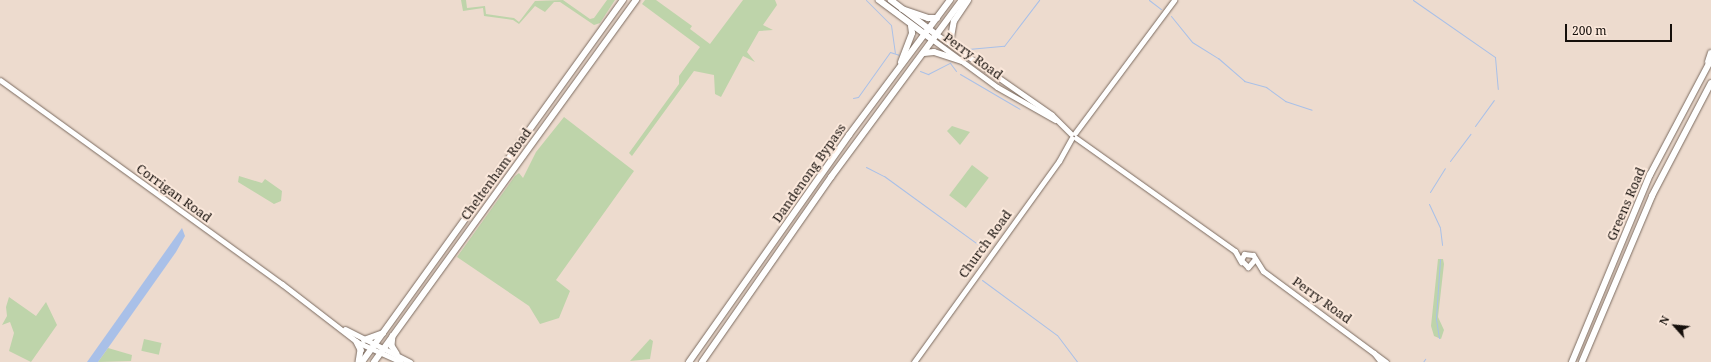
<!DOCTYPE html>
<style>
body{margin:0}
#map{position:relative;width:1711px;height:362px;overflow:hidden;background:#eddbce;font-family:"Noto Serif",serif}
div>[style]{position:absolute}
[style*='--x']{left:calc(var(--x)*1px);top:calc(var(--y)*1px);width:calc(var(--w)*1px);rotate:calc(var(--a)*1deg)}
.green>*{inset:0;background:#bed4aa;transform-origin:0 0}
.water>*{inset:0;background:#a9c0e8}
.stream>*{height:1px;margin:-0.5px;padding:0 0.5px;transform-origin:0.5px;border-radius:0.5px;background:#a9c0e8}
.roads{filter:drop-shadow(0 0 1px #7b6b60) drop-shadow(0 0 1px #7b6b60)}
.secondary>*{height:5px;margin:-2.5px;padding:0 2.5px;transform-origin:2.5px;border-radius:2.5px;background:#fff}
.primary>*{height:5.5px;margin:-2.75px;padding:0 2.75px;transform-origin:2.75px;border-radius:2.75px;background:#fff}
.trunk>*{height:6px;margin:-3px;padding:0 3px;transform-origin:3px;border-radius:3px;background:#fff}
span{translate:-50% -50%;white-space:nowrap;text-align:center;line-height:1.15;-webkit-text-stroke:4px #fbe8db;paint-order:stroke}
.street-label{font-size:13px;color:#150f0b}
.north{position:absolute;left:1655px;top:306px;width:40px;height:40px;-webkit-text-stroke:3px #fbe8db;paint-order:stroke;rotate:297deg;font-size:11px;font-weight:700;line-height:16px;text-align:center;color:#150f0b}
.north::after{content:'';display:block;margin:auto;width:14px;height:18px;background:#150f0b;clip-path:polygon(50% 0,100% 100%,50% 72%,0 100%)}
.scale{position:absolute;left:1565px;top:24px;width:107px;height:18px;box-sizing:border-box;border:2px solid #150f0b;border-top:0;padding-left:5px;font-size:12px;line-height:14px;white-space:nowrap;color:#150f0b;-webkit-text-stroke:3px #fbe8db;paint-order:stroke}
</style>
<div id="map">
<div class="green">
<i style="clip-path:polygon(461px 0,466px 0,467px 8px,485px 6px,486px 14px,514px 18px,519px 22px,535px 1px,563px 0,590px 19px,594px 18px,607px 0,615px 0,600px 23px,594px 25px,560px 2px,554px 2px,545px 12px,535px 6px,519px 24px,513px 20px,484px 16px,483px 8px,463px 11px)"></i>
<i style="clip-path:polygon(645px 0,656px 0,692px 26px,690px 29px,710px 44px,743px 0,775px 0,777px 5px,763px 25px,773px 30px,759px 31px,747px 52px,755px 62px,743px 56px,721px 97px,715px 94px,714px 75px,694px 71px,632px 156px,629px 153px,679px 84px,679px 76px,700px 47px,642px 4px)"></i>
<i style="clip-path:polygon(564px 117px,634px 171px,556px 280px,570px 291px,559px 318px,540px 324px,529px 306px,457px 257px,515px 176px,519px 173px,523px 178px,536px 152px)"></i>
<i style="clip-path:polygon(952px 126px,970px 132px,960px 145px,947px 131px)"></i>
<i style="left:972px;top:165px;width:21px;height:38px;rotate:37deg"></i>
<i style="clip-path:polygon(239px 176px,262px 183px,265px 179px,282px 191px,281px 201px,274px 204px,238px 182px)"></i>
<i style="clip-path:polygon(1438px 259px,1443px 259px,1444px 264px,1438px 317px,1444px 330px,1441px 339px,1434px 336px,1431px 326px)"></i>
<i style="clip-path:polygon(9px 297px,36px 316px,46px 302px,57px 325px,31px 362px,9px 351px,14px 333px,10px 322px,2px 325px,7px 316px,6px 307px)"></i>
<i style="left:144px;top:339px;width:18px;height:12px;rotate:13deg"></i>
<i style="clip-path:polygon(650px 339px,653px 341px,650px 359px,630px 361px)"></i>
<i style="clip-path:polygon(108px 348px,132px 355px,131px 361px,98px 362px)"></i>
</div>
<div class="water">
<i style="clip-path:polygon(182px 228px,185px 236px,176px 252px,108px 348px,98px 362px,87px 362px)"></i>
</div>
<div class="stream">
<i style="--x:866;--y:0;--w:35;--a:45"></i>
<i style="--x:891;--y:25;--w:28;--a:82"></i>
<i style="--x:1149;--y:0;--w:15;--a:37"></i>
<i style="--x:1413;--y:0;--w:100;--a:34.8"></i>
<i style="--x:1495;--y:57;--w:32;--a:85"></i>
<i style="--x:1171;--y:16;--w:33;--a:51"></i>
<i style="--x:1192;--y:42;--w:31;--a:32"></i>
<i style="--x:1218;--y:58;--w:35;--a:41"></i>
<i style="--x:1244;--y:81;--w:23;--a:15"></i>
<i style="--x:1266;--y:87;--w:24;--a:36"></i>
<i style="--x:1285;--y:101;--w:28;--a:18"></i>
<i style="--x:968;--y:49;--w:36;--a:-5"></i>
<i style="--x:1004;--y:46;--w:58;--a:-52.7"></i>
<i style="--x:920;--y:71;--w:9;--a:21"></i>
<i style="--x:928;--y:74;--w:25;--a:-27"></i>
<i style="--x:950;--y:63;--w:10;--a:53"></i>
<i style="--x:960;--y:74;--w:69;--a:30.3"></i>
<i style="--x:853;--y:98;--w:5;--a:-11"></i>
<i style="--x:858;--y:97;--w:55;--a:-54.6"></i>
<i style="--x:890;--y:52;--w:9;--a:18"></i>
<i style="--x:1475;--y:126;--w:32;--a:-54"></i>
<i style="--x:1450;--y:161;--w:34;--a:-53"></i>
<i style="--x:866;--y:167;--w:20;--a:27"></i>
<i style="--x:884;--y:176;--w:126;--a:36"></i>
<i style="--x:1430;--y:192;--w:28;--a:-58"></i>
<i style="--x:1429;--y:204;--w:26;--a:65"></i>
<i style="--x:1440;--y:228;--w:17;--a:83"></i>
<i style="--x:982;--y:280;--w:93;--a:36.3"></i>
<i style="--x:1057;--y:335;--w:34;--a:53"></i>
<i style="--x:1439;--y:338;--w:20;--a:-99"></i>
<i style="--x:1436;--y:318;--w:59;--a:-86.1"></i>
<i style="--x:1423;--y:362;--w:4;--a:-56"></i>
</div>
<div class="roads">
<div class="secondary">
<i style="--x:936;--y:34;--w:141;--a:34.9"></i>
<i style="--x:1052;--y:115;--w:27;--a:45"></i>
<i style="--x:933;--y:40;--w:79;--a:36.3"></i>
<i style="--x:997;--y:87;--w:67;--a:29.6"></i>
<i style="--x:0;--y:80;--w:348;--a:35.9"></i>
<i style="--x:282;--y:284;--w:95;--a:37.7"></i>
<i style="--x:357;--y:342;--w:48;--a:24.4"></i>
<i style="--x:1075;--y:133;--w:166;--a:-53.3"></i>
<i style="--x:1076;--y:138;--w:195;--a:35.4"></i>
<i style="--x:1235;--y:251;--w:13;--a:61"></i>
<i style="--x:1255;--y:259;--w:11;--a:131"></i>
<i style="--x:1248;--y:267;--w:10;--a:-135"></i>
<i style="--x:1241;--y:260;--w:7;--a:-63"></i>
<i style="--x:1244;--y:254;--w:9;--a:6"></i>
<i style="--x:1253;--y:255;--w:19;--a:58"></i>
<i style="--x:1263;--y:271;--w:153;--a:36.5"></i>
<i style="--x:345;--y:329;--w:73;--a:26.9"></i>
<i style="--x:1374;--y:353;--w:11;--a:52"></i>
<i style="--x:914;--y:362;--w:248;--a:-54.2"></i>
<i style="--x:1059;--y:161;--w:26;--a:-61"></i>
</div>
<div class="primary">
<i style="--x:879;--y:0;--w:67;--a:36.5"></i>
<i style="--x:891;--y:0;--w:56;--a:37.1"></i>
<i style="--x:1708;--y:62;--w:9;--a:-72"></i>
<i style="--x:393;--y:336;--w:10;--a:96"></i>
<i style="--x:392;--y:346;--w:9;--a:58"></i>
<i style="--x:364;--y:340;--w:20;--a:-20"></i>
<i style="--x:357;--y:342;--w:9;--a:63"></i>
<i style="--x:361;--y:350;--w:12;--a:99"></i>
<i style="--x:362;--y:362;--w:446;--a:-54.2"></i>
<i style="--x:374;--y:362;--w:447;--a:-54.1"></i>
<i style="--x:1572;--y:362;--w:203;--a:-67.4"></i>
<i style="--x:1650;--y:175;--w:130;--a:-62.1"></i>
<i style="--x:1582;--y:362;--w:180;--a:-67.1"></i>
<i style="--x:1652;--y:196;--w:127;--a:-62.4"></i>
</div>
<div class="trunk">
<i style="--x:902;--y:9;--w:28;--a:19"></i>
<i style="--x:928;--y:18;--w:9;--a:0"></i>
<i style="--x:950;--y:43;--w:22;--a:-80"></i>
<i style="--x:954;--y:21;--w:25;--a:-56"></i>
<i style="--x:924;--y:53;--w:10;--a:-6"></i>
<i style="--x:934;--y:52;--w:29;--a:18"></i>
<i style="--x:901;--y:62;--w:31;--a:-69"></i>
<i style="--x:912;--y:33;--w:7;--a:-98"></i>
<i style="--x:689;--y:362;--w:278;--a:-54.8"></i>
<i style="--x:849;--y:135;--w:169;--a:-53.2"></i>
<i style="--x:702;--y:362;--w:226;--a:-55.1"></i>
<i style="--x:831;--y:177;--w:220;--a:-53.5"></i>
</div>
</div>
<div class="street-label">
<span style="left:973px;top:56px;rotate:36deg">Perry Road</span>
<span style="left:809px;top:173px;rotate:-55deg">Dandenong Bypass</span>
<span style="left:496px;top:174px;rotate:-54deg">Cheltenham Road</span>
<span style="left:174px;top:193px;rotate:36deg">Corrigan Road</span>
<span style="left:1626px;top:204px;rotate:-67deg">Greens Road</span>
<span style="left:985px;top:244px;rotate:-54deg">Church Road</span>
<span style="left:1322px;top:300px;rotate:36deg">Perry Road</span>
</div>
<div class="north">N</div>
<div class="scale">200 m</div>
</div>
